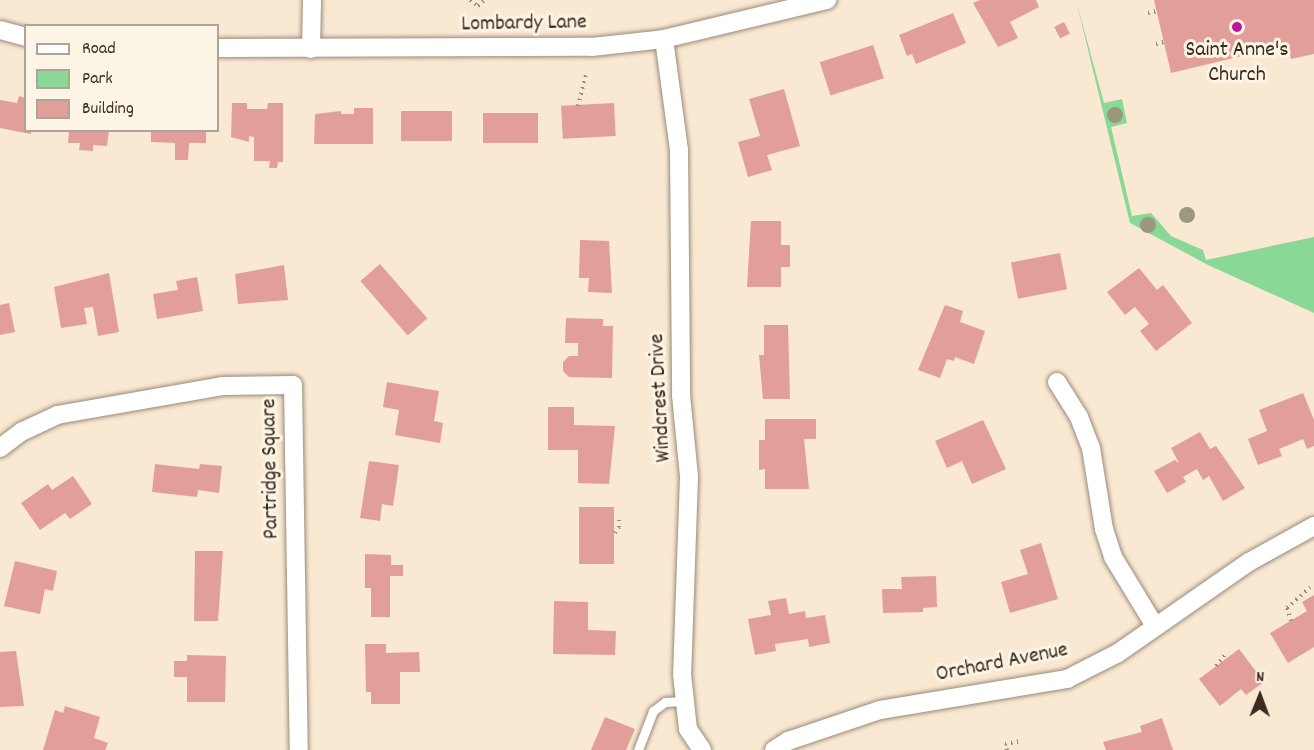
<!DOCTYPE html>
<style>
body{margin:0}
#map{position:relative;width:1314px;height:750px;overflow:hidden;background:#f9e9d3;font-family:Dekko,sans-serif}
div>[style]{position:absolute}
[style*='--x']{left:calc(var(--x)*1px);top:calc(var(--y)*1px);width:calc(var(--w)*1px);rotate:calc(var(--a)*1deg)}
.green>*{inset:0;background:#8ad896}
.building>*{inset:0;background:#e29e98;transform-origin:0 0}
.path>*{height:4px;margin-top:-2px;transform-origin:0;background:repeating-linear-gradient(90deg,#9a8a78 0 1.5px,transparent 0 6px)}
.roads{filter:drop-shadow(0 0 2px #9a8a78) drop-shadow(0 0 2px #9a8a78)}
.service>*{height:9px;margin:-4.5px;padding:0 4.5px;transform-origin:4.5px;border-radius:4.5px;background:#fff}
.minor>*{height:18px;margin:-9px;padding:0 9px;transform-origin:9px;border-radius:9px;background:#fff}
.trees>*{width:16px;height:16px;margin:-8px;border-radius:50%;background:#9c9880}
.dots>*{width:16px;height:16px;translate:-50% -50%;box-sizing:border-box;border:3px solid #fcf5e5;border-radius:50%}
span{translate:-50% -50%;white-space:nowrap;text-align:center;line-height:1.15;-webkit-text-stroke:6px #fcf5e5;paint-order:stroke}
.street-label{font-size:22px;color:#3b2a1e}
.poi-label{font-size:22px;color:#3b2a1e}
.legend{position:absolute;left:24px;top:24px;width:195px;height:108px;box-sizing:border-box;background:#fcf5e5;border:2px solid #afa495;margin:0;padding:8px 10px;list-style:none;font-size:18px;color:#3b2a1e}
.legend li{display:flex;align-items:center;gap:12px;height:30px}
.legend b{width:30px;border:2px solid #afa495}
.north{position:absolute;left:1230px;top:666px;width:60px;height:60px;-webkit-text-stroke:4px #fcf5e5;paint-order:stroke;rotate:1deg;font-size:16px;font-weight:700;line-height:24px;text-align:center;color:#3b2a1e}
.north::after{content:'';display:block;margin:auto;width:21px;height:27px;background:#3b2a1e;clip-path:polygon(50% 0,100% 100%,50% 72%,0 100%)}
</style>
<div id="map">
<div class="green">
<i style="clip-path:polygon(1076px 0,1104px 103px,1122px 99px,1127px 123px,1111px 127px,1132px 216px,1151px 213px,1171px 236px,1203px 250px,1206px 260px,1314px 237px,1314px 313px,1208px 265px,1130px 223px)"></i>
</div>
<div class="building">
<i style="clip-path:polygon(980px 0,1036px 0,1039px 7px,1010px 22px,1018px 38px,998px 47px,973px 3px)"></i>
<i style="clip-path:polygon(1154px 0,1314px 0,1314px 54px,1291px 59px,1288px 45px,1171px 73px)"></i>
<i style="clip-path:polygon(953px 13px,966px 43px,916px 64px,912px 54px,907px 56px,899px 35px)"></i>
<i style="left:1064px;top:22px;width:13px;height:11px;rotate:63deg"></i>
<i style="left:873px;top:45px;width:35px;height:56px;rotate:72deg"></i>
<i style="clip-path:polygon(784px 89px,800px 146px,767px 155px,772px 170px,748px 177px,738px 142px,760px 136px,749px 99px)"></i>
<i style="clip-path:polygon(19px 96px,26px 98px,26px 130px,32px 130px,31px 134px,0 128px,0 100px,17px 103px)"></i>
<i style="clip-path:polygon(232px 103px,247px 103px,247px 109px,267px 109px,268px 103px,283px 103px,283px 162px,278px 162px,277px 168px,269px 168px,270px 161px,254px 161px,254px 137px,249px 136px,249px 142px,231px 137px)"></i>
<i style="left:614px;top:103px;width:33px;height:53px;rotate:87deg"></i>
<i style="clip-path:polygon(354px 108px,373px 108px,373px 144px,314px 144px,315px 114px,341px 111px,341px 114px,354px 114px)"></i>
<i style="left:401px;top:111px;width:51px;height:30px"></i>
<i style="left:483px;top:113px;width:55px;height:30px"></i>
<i style="clip-path:polygon(69px 130px,109px 130px,107px 146px,93px 145px,93px 151px,79px 150px,80px 143px,68px 143px)"></i>
<i style="clip-path:polygon(151px 130px,206px 130px,206px 143px,189px 143px,188px 160px,175px 160px,175px 143px,151px 142px)"></i>
<i style="clip-path:polygon(751px 221px,781px 221px,781px 245px,790px 245px,790px 267px,781px 267px,781px 287px,747px 287px)"></i>
<i style="clip-path:polygon(580px 240px,609px 241px,612px 293px,588px 292px,589px 278px,579px 278px)"></i>
<i style="left:1060px;top:253px;width:37px;height:50px;rotate:79deg"></i>
<i style="left:380px;top:264px;width:72px;height:26px;rotate:49deg"></i>
<i style="clip-path:polygon(284px 265px,288px 300px,238px 304px,235px 274px)"></i>
<i style="clip-path:polygon(1139px 268px,1157px 290px,1163px 285px,1192px 323px,1156px 351px,1140px 331px,1149px 324px,1135px 307px,1125px 315px,1107px 292px)"></i>
<i style="clip-path:polygon(109px 273px,119px 332px,98px 336px,93px 307px,84px 308px,87px 324px,61px 328px,54px 287px)"></i>
<i style="clip-path:polygon(197px 277px,203px 311px,157px 319px,153px 294px,178px 290px,176px 281px)"></i>
<i style="clip-path:polygon(9px 303px,15px 332px,0 335px,0 305px)"></i>
<i style="clip-path:polygon(945px 305px,963px 311px,960px 322px,985px 331px,974px 364px,955px 357px,954px 361px,947px 359px,940px 378px,918px 370px)"></i>
<i style="clip-path:polygon(566px 318px,603px 319px,603px 326px,613px 326px,612px 378px,569px 377px,563px 371px,563px 362px,569px 356px,578px 356px,578px 343px,565px 343px)"></i>
<i style="clip-path:polygon(764px 325px,788px 325px,790px 399px,763px 399px,759px 355px,764px 355px)"></i>
<i style="clip-path:polygon(387px 382px,439px 391px,434px 421px,443px 423px,440px 443px,395px 435px,399px 410px,383px 407px)"></i>
<i style="clip-path:polygon(1303px 393px,1314px 420px,1314px 446px,1307px 449px,1303px 439px,1279px 449px,1282px 456px,1258px 465px,1248px 439px,1267px 431px,1259px 410px)"></i>
<i style="clip-path:polygon(548px 407px,574px 407px,574px 425px,615px 426px,609px 484px,578px 483px,578px 450px,548px 450px)"></i>
<i style="clip-path:polygon(765px 419px,816px 419px,816px 439px,804px 439px,809px 489px,765px 489px,765px 469px,759px 470px,759px 440px,765px 440px)"></i>
<i style="clip-path:polygon(983px 420px,1006px 469px,972px 484px,962px 461px,947px 468px,935px 441px)"></i>
<i style="clip-path:polygon(1200px 432px,1210px 449px,1216px 446px,1245px 488px,1223px 501px,1209px 476px,1203px 480px,1197px 469px,1183px 477px,1186px 482px,1167px 493px,1154px 471px,1175px 460px,1179px 463px,1171px 448px)"></i>
<i style="clip-path:polygon(369px 461px,399px 465px,393px 506px,382px 504px,380px 521px,360px 518px)"></i>
<i style="clip-path:polygon(155px 464px,199px 469px,200px 464px,222px 466px,219px 493px,198px 490px,197px 497px,152px 492px)"></i>
<i style="clip-path:polygon(73px 476px,92px 504px,70px 519px,65px 513px,40px 530px,21px 503px,48px 484px,52px 490px)"></i>
<i style="left:579px;top:507px;width:35px;height:57px"></i>
<i style="clip-path:polygon(1041px 543px,1058px 599px,1010px 613px,1001px 582px,1028px 574px,1020px 550px)"></i>
<i style="clip-path:polygon(195px 551px,223px 551px,218px 621px,194px 621px)"></i>
<i style="clip-path:polygon(365px 554px,391px 555px,391px 565px,403px 565px,403px 576px,390px 576px,390px 617px,371px 617px,371px 588px,365px 588px)"></i>
<i style="clip-path:polygon(15px 561px,57px 571px,53px 591px,45px 589px,40px 614px,4px 606px)"></i>
<i style="clip-path:polygon(936px 576px,937px 607px,923px 608px,923px 612px,883px 613px,882px 589px,902px 589px,901px 577px)"></i>
<i style="clip-path:polygon(1314px 595px,1314px 647px,1288px 663px,1270px 633px,1307px 611px,1302px 602px)"></i>
<i style="clip-path:polygon(786px 598px,789px 614px,805px 611px,806px 618px,825px 615px,830px 643px,809px 647px,808px 639px,775px 644px,776px 651px,755px 655px,748px 619px,771px 615px,768px 601px)"></i>
<i style="clip-path:polygon(554px 601px,588px 602px,588px 630px,616px 631px,615px 655px,553px 654px)"></i>
<i style="clip-path:polygon(365px 644px,386px 644px,386px 653px,419px 652px,420px 672px,400px 672px,400px 704px,371px 704px,371px 692px,366px 692px)"></i>
<i style="clip-path:polygon(1239px 649px,1264px 682px,1246px 695px,1241px 689px,1220px 706px,1199px 679px)"></i>
<i style="clip-path:polygon(16px 651px,24px 706px,0 707px,0 652px)"></i>
<i style="clip-path:polygon(187px 655px,226px 656px,225px 702px,187px 702px,187px 677px,174px 677px,174px 661px,187px 661px)"></i>
<i style="clip-path:polygon(65px 706px,100px 717px,94px 738px,108px 743px,105px 750px,43px 750px,55px 710px,63px 713px)"></i>
<i style="clip-path:polygon(605px 717px,635px 729px,626px 750px,591px 750px)"></i>
<i style="clip-path:polygon(1162px 718px,1173px 750px,1106px 750px,1103px 742px,1142px 732px,1140px 726px)"></i>
</div>
<div class="path">
<i style="--x:470;--y:0;--w:10;--a:37"></i>
<i style="--x:478;--y:6;--w:9;--a:-41"></i>
<i style="--x:1148;--y:13;--w:9;--a:-13"></i>
<i style="--x:1156;--y:44;--w:8;--a:-14"></i>
<i style="--x:578;--y:106;--w:34;--a:-76"></i>
<i style="--x:615;--y:533;--w:7;--a:-56"></i>
<i style="--x:619;--y:527;--w:11;--a:-90"></i>
<i style="--x:1291;--y:621;--w:14;--a:-107"></i>
<i style="--x:1287;--y:608;--w:31;--a:-42"></i>
<i style="--x:1216;--y:666;--w:16;--a:-52"></i>
<i style="--x:1007;--y:750;--w:6;--a:-108"></i>
<i style="--x:1005;--y:744;--w:16;--a:-11"></i>
</div>
<div class="roads">
<div class="service">
<i style="--x:638;--y:750;--w:42;--a:-69"></i>
<i style="--x:653;--y:711;--w:15;--a:-37"></i>
<i style="--x:665;--y:702;--w:19;--a:-3"></i>
</div>
<div class="minor">
<i style="--x:0;--y:30;--w:27;--a:15"></i>
<i style="--x:664;--y:39;--w:112;--a:82.3"></i>
<i style="--x:679;--y:150;--w:245;--a:89.5"></i>
<i style="--x:681;--y:395;--w:82;--a:84.4"></i>
<i style="--x:689;--y:477;--w:197;--a:92"></i>
<i style="--x:682;--y:674;--w:55;--a:83.8"></i>
<i style="--x:688;--y:729;--w:25;--a:56"></i>
<i style="--x:218;--y:48;--w:374;--a:-0.2"></i>
<i style="--x:592;--y:47;--w:72;--a:-6.3"></i>
<i style="--x:664;--y:39;--w:168;--a:-13.5"></i>
<i style="--x:311;--y:49;--w:49;--a:-88.8"></i>
<i style="--x:1057;--y:382;--w:41;--a:57.8"></i>
<i style="--x:1079;--y:417;--w:33;--a:69"></i>
<i style="--x:1091;--y:448;--w:82;--a:80.9"></i>
<i style="--x:1104;--y:529;--w:29;--a:72"></i>
<i style="--x:1113;--y:557;--w:81;--a:58.7"></i>
<i style="--x:0;--y:448;--w:26;--a:-37"></i>
<i style="--x:21;--y:432;--w:40;--a:-25"></i>
<i style="--x:57;--y:415;--w:169;--a:-9.9"></i>
<i style="--x:223;--y:386;--w:70;--a:-0.8"></i>
<i style="--x:293;--y:385;--w:365;--a:89.1"></i>
<i style="--x:774;--y:750;--w:17;--a:-33"></i>
<i style="--x:788;--y:741;--w:97;--a:-18.6"></i>
<i style="--x:880;--y:710;--w:190;--a:-9.4"></i>
<i style="--x:1067;--y:679;--w:57;--a:-27"></i>
<i style="--x:1118;--y:653;--w:160;--a:-34.8"></i>
<i style="--x:1249;--y:562;--w:74;--a:-29"></i>
</div>
</div>
<div class="trees">
<i style="left:1115px;top:115px"></i>
<i style="left:1187px;top:215px"></i>
<i style="left:1148px;top:225px"></i>
</div>
<div class="dots">
<i style="left:1237px;top:27px;background:#b5179e"></i>
</div>
<div class="street-label">
<span style="left:524px;top:24px;rotate:-1deg">Lombardy Lane</span>
<span style="left:661px;top:398px;rotate:-93deg">Windcrest Drive</span>
<span style="left:271px;top:469px;rotate:-91deg">Partridge Square</span>
<span style="left:1002px;top:663px;rotate:-11deg">Orchard Avenue</span>
</div>
<div class="poi-label">
<span style="left:1237px;top:63px">Saint Anne's<br>Church</span>
</div>
<ul class="legend">
<li><b style="height:8px;background:#fff"></b>Road</li>
<li><b style="height:16px;background:#8ad896"></b>Park</li>
<li><b style="height:16px;background:#e29e98"></b>Building</li>
</ul>
<div class="north">N</div>
</div>
